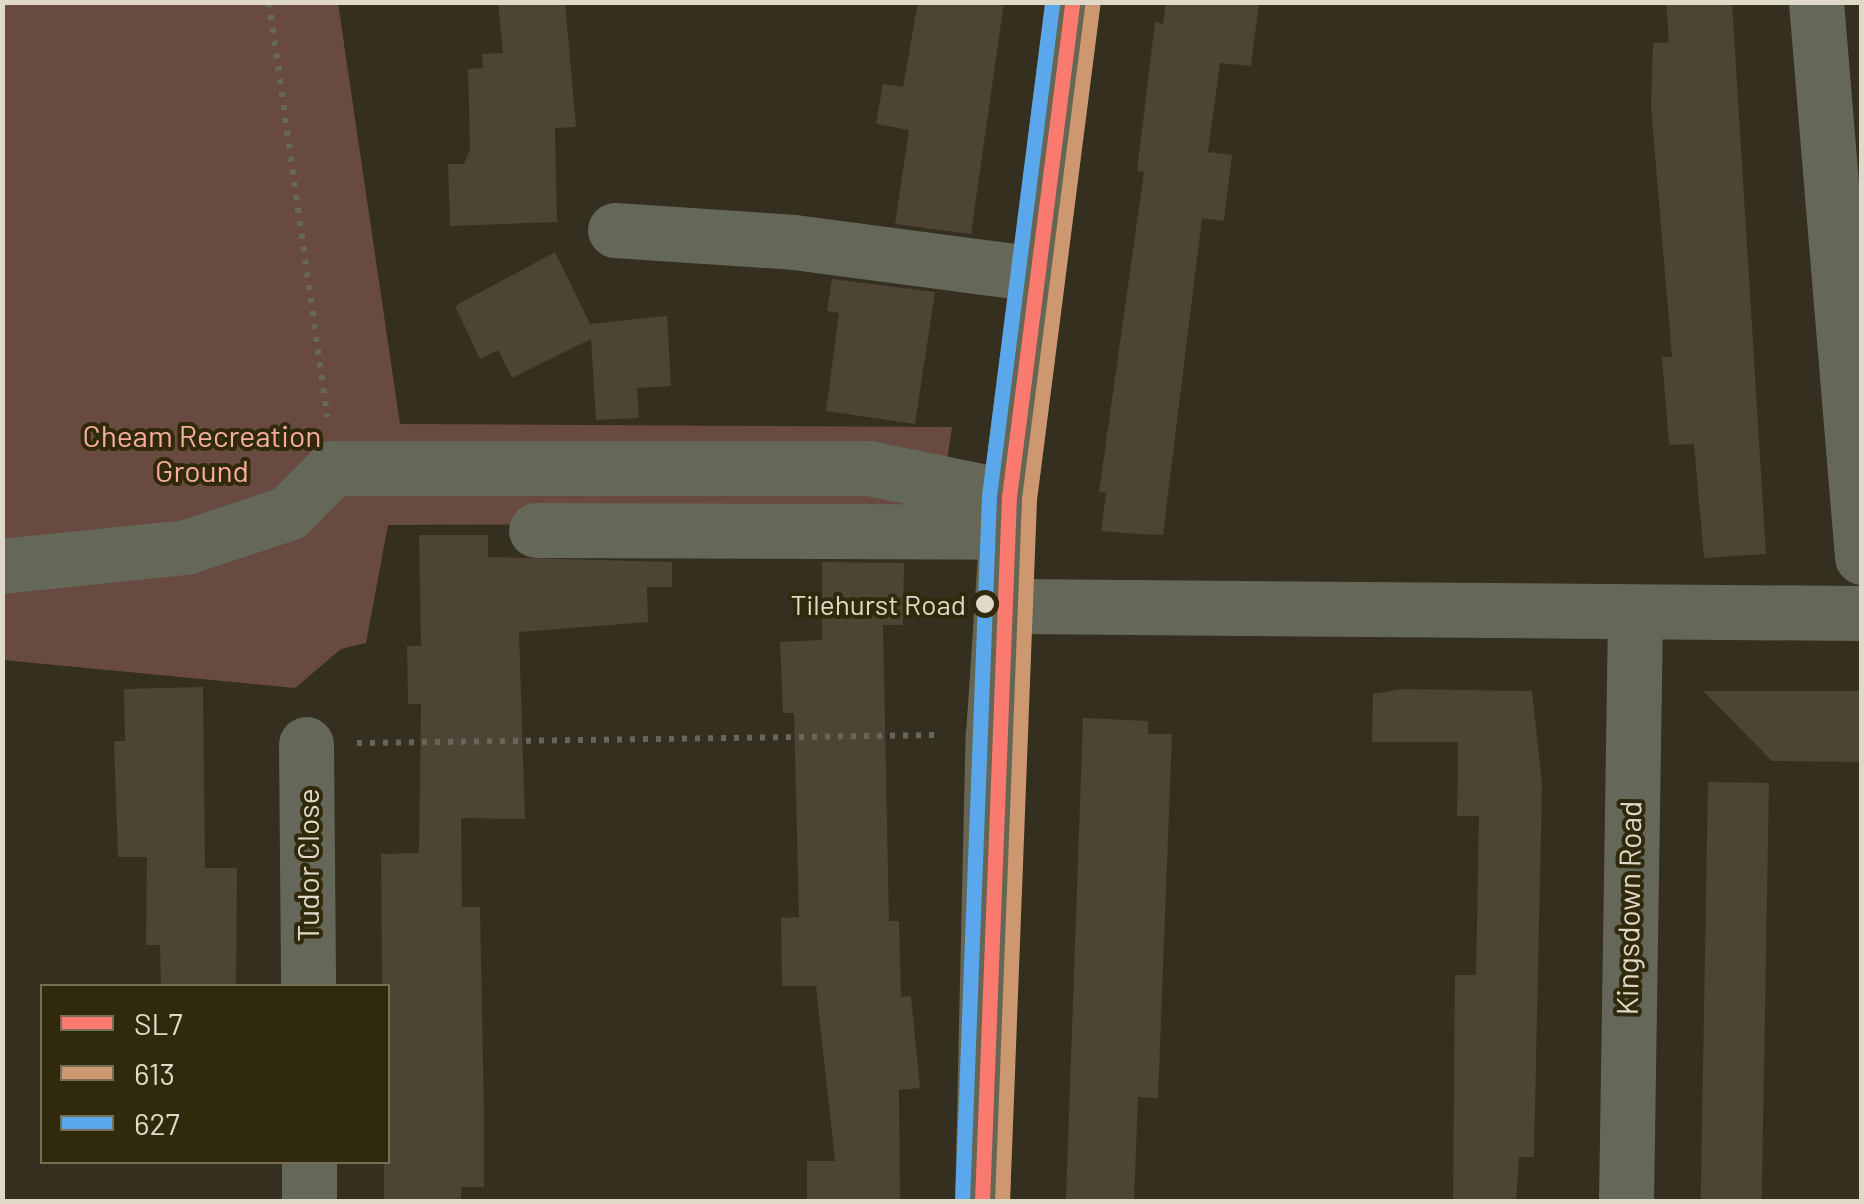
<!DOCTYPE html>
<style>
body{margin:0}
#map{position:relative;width:1864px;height:1204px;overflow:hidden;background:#342f1e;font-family:Barlow,sans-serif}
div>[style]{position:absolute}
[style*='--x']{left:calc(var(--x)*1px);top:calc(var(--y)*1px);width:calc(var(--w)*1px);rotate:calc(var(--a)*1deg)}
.green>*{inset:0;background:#684a40}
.building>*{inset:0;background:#4e4434;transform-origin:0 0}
.path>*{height:6px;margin-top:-3px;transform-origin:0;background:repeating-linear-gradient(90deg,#66675a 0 5px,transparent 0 13px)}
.minor>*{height:55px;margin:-27.5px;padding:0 27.5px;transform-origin:27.5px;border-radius:27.5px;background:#656759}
.major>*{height:55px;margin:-27.5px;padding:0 27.5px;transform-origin:27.5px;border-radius:27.5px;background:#666654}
.bus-1>*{height:15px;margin:-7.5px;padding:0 7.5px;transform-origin:7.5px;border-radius:7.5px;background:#fb7a70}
.bus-2>*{height:15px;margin:-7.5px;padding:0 7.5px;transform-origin:7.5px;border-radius:7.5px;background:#cd976f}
.bus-3>*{height:15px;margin:-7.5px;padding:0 7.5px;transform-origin:7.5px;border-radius:7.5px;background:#5aa8eb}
.dots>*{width:28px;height:28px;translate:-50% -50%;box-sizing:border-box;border:5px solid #31290b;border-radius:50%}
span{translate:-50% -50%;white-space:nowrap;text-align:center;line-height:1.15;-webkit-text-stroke:8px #31290b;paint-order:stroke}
.bus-label{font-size:28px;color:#ded9c8}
.right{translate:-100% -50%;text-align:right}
.park-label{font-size:30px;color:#f6ae9b}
.street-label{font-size:30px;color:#ded9c8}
.frame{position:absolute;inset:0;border:5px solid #ded9c8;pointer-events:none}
.legend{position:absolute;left:40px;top:984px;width:350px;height:180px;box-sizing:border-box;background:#31290b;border:2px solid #766f57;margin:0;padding:12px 18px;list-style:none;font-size:30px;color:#ded9c8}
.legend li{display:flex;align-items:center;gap:20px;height:50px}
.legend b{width:50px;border:2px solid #766f57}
</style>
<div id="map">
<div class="green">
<i style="clip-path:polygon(2px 3px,338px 3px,400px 424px,952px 427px,938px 523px,388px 525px,366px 643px,341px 649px,295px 688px,3px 660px)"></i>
</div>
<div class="building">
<i style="clip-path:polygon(498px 2px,565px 2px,576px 127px,555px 128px,557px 222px,450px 226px,448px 164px,464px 164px,470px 149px,468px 69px,483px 68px,482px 54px,503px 53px)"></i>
<i style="clip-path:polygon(918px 2px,1004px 2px,971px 234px,895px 224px,909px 130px,876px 124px,883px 84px,903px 87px)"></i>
<i style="clip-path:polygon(1166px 2px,1259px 2px,1251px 66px,1220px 63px,1208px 152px,1232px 155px,1224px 221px,1202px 218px,1163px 535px,1137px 534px,1101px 531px,1106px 493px,1099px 492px,1144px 172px,1137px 171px,1155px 22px,1163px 24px)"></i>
<i style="clip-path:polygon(1666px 2px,1732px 2px,1766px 554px,1704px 558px,1694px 444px,1669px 445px,1662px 357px,1672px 357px,1651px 106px,1653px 43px,1669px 42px)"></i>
<i style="clip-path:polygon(555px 252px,590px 324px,667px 316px,671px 386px,637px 388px,639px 418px,596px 420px,591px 339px,512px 378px,498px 350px,480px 359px,455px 306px)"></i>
<i style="clip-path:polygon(832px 279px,935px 292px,915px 424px,826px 411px,839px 313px,827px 311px)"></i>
<i style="clip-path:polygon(419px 535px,488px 535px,488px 557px,672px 562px,672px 587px,647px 587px,648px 622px,519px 632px,525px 819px,461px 818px,462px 907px,480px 907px,484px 1114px,484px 1187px,461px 1187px,461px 1202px,384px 1202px,381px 854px,419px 853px,421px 704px,408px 704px,407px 646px,421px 646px)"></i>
<i style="clip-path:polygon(822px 562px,904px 563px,903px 625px,883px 625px,889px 921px,899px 921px,901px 997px,911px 996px,920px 1088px,899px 1090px,900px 1202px,807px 1202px,807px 1161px,835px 1161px,816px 986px,782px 986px,781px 918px,799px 917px,794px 713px,783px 713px,780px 642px,822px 640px)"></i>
<i style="clip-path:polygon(203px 687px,205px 868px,237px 868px,236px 986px,161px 986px,160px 945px,146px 945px,147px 857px,118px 857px,114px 741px,125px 741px,124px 689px)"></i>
<i style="clip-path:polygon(1403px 689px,1532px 691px,1542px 783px,1534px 1157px,1519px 1157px,1516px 1202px,1453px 1202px,1455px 975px,1476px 975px,1479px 816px,1457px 816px,1458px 742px,1372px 742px,1373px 694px)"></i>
<i style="clip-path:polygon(1703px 691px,1862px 691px,1862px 762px,1772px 761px)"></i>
<i style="clip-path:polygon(1083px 718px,1148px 721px,1148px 734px,1172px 734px,1158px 1098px,1138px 1097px,1134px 1202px,1066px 1199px)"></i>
<i style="left:1708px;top:782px;width:61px;height:420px;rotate:1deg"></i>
</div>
<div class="path">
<i style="--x:269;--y:2;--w:419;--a:82"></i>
<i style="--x:357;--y:743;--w:583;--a:-0.79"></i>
</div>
<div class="minor">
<i style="--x:1816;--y:2;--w:557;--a:85.26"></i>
<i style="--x:615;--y:230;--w:179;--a:3.8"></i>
<i style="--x:794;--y:242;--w:245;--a:7.5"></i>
<i style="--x:536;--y:530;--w:471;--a:0.2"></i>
<i style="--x:2;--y:566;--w:185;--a:-5.9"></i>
<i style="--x:186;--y:547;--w:108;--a:-18.4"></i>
<i style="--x:288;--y:513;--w:64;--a:-45"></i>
<i style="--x:333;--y:468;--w:536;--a:0"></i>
<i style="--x:869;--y:468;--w:143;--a:11.7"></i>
<i style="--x:1002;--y:606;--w:860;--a:0.47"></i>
<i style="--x:306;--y:744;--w:242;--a:89.5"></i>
<i style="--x:309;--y:1162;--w:40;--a:90"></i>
<i style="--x:1626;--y:1202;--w:587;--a:-89.12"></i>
</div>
<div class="major">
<i style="--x:982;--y:1202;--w:467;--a:-88.7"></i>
<i style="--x:993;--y:735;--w:239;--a:-86.2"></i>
<i style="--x:1009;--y:497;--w:499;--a:-82.7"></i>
</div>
<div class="bus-1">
<i style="--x:982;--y:1202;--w:706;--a:-87.81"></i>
<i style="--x:1009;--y:497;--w:499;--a:-82.7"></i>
</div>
<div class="bus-2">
<i style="--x:1002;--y:1202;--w:704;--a:-87.8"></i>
<i style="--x:1029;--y:499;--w:498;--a:-82.7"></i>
</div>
<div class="bus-3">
<i style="--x:962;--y:1202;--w:707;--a:-87.81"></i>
<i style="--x:989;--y:496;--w:498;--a:-82.7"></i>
</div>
<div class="dots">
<i style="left:985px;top:604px;background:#ded9c8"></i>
</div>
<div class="bus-label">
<span class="right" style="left:966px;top:604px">Tilehurst Road</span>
</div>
<div class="park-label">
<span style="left:202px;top:452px">Cheam Recreation<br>Ground</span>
</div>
<div class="street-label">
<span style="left:307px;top:865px;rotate:-90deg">Tudor Close</span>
<span style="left:1628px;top:908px;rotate:-89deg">Kingsdown Road</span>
</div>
<div class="frame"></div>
<ul class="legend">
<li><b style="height:12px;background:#fb7a70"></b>SL7</li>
<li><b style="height:12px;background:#cd976f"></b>613</li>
<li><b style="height:12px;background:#5aa8eb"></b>627</li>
</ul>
</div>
